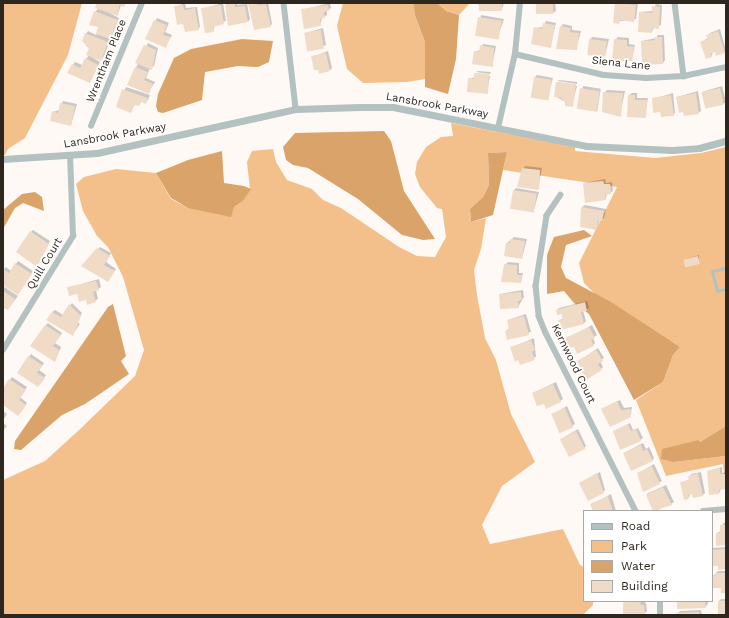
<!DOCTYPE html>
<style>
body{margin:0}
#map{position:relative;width:729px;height:618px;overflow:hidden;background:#fef9f5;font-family:"Work Sans",sans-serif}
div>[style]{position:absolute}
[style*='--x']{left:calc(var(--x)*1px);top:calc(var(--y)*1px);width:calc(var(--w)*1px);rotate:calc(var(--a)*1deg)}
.green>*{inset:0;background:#f3c08b}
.water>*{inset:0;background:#d9a369}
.shadow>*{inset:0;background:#0003;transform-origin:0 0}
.building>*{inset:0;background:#f0dbc7;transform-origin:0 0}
.service>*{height:3px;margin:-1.5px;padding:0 1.5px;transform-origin:1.5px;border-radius:1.5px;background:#b3c1c0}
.minor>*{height:5.5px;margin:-2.75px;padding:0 2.75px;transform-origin:2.75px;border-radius:2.75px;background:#b3c1c0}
.tertiary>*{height:7px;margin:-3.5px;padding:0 3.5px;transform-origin:3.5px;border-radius:3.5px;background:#b3c1c0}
span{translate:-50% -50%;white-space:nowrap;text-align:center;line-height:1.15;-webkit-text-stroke:3.5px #fff;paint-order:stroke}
.street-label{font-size:11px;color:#2e271f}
.frame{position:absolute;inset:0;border:4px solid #2e271f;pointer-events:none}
.legend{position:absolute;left:583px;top:510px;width:130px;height:92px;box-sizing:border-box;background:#fff;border:1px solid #aba9a5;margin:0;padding:5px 7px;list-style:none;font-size:12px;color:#2e271f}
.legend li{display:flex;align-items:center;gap:8px;height:20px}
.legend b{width:20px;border:1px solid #aba9a5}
</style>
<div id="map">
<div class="green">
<i style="clip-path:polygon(3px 3px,82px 3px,68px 55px,25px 138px,8px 149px,5px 155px,3px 155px)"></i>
<i style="clip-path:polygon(343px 3px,413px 3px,415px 15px,425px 42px,425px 79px,407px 82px,363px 83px,347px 69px,337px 26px)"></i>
<i style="clip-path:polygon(437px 3px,470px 3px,459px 15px,446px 11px)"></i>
<i style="clip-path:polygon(451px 123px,575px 147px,575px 151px,655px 158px,701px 153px,726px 147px,726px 426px,700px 442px,699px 440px,674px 462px,726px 456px,726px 496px,723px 464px,666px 476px,636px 400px,663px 382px,673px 355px,680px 347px,596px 295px,584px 283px,579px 263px,617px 187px,503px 170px,507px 152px,488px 153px,489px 185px,483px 197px,470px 209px,471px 222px,486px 218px,481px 249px,474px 270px,477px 295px,485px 338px,496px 360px,511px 414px,535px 462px,502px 486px,482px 525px,490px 544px,563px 529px,580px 565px,584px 567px,584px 601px,593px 601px,593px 605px,583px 615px,3px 615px,3px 480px,45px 461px,77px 432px,135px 376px,144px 350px,123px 277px,108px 247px,97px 236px,83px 211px,76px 184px,84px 177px,116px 169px,156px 173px,171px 199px,188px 208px,234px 207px,243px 201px,250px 189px,247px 162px,252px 151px,273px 149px,276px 162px,287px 180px,312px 189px,323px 200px,341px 208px,399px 247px,417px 256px,435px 257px,446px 237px,442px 209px,437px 208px,420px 187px,415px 174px,417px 162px,426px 147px,441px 137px,453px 136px)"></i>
</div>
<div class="water">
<i style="clip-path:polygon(413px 3px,437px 3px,446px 11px,459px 15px,456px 59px,448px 94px,425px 87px,425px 42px,415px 15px)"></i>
<i style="clip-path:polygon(242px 39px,273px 41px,269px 62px,258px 67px,238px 66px,205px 72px,202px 100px,163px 113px,158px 112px,156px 106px,158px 94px,174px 58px,191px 49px)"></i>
<i style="clip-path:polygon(384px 131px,391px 141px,404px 191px,435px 239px,423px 240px,402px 235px,358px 199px,308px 168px,293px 165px,286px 160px,283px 147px,295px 133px)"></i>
<i style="clip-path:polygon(222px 151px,224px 183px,244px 186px,251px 189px,243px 201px,234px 207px,231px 217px,188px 208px,171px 198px,156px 173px,188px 160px)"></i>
<i style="clip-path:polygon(507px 152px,493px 215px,471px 222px,470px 209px,483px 197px,489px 185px,488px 153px)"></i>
<i style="clip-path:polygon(35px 192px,42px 197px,44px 211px,23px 203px,15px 208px,3px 229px,3px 210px,22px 194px)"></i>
<i style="clip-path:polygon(584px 230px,592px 236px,566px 245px,561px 267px,566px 278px,611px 302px,680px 347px,673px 355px,663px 382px,634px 400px,589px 314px,574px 303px,564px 291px,547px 294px,547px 255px,554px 237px)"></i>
<i style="clip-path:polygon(113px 304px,126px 356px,121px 361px,129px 374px,85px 404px,62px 415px,21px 450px,14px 449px,15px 441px,108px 307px)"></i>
<i style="clip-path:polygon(726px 426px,726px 456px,674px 462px,661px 459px,662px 449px,699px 440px,700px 442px)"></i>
</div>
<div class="shadow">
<i style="clip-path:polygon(98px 3px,127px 3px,121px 5px,118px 14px,100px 8px,119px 18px,103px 58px,100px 60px,90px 56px,100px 62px,90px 82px,69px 72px,75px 62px,82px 65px,89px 55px,91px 48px,86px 46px,86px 34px,88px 31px,96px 35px,100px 26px,95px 12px,99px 8px)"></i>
<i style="clip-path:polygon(185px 3px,186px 8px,197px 7px,200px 27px,198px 29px,184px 23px,175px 7px)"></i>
<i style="clip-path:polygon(223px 3px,226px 21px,215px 25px,213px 31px,202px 9px)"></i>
<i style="clip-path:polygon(228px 3px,237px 3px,237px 5px,247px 4px,250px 19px,248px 22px,226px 5px)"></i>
<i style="clip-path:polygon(249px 3px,268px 3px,272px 24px,270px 26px)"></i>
<i style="clip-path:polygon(330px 3px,331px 8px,327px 11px,327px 15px,322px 18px,320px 25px,302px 10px)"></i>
<i style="clip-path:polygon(478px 3px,504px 3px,501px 11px,480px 10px)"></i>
<i style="clip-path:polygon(538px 3px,555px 3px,556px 11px,553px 13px)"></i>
<i style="clip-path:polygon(616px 3px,638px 3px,636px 19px,614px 22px)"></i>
<i style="clip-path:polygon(656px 4px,662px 5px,661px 25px,654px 27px,652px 32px,640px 12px,653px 11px)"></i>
<i style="clip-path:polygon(481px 15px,504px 19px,497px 39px,476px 35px)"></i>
<i style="clip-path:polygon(157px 18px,169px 23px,165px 32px,172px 35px,165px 47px,147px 39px)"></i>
<i style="clip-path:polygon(546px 21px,556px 23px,550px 47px,535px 28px,543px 27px)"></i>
<i style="clip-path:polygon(563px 24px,572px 26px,572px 30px,581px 31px,576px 49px,561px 27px)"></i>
<i style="clip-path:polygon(323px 28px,326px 45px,309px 51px,306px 33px)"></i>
<i style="clip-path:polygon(720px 29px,726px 51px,717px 55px,715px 51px,713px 52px,711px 57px,701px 42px,708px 38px,710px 33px)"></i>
<i style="clip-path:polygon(658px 35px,664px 35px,665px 60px,663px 63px,642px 41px,656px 38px)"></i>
<i style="clip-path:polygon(592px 37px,609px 39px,605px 56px,590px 40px)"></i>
<i style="clip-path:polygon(618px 37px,629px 38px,629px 44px,635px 45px,632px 60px,615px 40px)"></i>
<i style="clip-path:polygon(148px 43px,158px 48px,154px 66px,150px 68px,146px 78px,155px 82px,148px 93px,128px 84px)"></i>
<i style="clip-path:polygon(483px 44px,496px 46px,492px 66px,475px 52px,480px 50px)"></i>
<i style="clip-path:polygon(328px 51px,332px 68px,330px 70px,318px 69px,312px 57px)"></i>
<i style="clip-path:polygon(478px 71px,491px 72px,490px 74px,476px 72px)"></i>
<i style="clip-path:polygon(476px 73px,490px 76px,487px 93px,469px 79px,475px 77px)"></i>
<i style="clip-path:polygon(537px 75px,553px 78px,547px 100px,535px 77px)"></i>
<i style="clip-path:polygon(559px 80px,577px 82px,577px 84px,558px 81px)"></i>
<i style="clip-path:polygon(558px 82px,577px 86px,572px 106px,555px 96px)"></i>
<i style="left:583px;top:86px;width:18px;height:23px;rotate:9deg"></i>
<i style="clip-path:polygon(722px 86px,726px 102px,723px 104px,702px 92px)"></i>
<i style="clip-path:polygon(126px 87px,150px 95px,148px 100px,142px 101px,139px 105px,135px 104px,131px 112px,117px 107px)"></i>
<i style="clip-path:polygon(607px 90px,625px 91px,620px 115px,604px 93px)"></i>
<i style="clip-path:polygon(698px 91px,701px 111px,698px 113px,677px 97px)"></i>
<i style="clip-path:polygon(632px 93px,637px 93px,637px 98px,648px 98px,645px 117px,628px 116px,629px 95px)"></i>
<i style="clip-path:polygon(673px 93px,675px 113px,673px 115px,661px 111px,653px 99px)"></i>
<i style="clip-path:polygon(63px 101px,77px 104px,71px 125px,53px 112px,59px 110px)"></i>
<i style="clip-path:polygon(526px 166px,542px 168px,538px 189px,523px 168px)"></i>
<i style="clip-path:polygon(605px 179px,606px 183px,612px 182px,613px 191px,607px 194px,605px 200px,584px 183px)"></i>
<i style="clip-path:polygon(516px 188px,539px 192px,533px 213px,514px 190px)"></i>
<i style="clip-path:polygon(585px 205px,606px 209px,604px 218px,600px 219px,596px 229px,582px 207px)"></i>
<i style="clip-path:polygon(33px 230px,50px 241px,37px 265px,31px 232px)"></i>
<i style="clip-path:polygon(514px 237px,527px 239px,522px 258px,507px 243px)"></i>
<i style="clip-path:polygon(100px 247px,111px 253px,106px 262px,116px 269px,108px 281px,83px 266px)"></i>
<i style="clip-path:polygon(699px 255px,699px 263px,685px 260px,687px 259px)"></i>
<i style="clip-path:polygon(18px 261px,33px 271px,20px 291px,3px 284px,3px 270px,6px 267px,11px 271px)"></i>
<i style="clip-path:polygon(508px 262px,519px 263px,519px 273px,523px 273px,521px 282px,505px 265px)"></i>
<i style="clip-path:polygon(99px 279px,101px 287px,96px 290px,98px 299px,88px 304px,86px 298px,68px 288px)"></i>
<i style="clip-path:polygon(3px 286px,18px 296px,8px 309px,3px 308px)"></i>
<i style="clip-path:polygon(523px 290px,524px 297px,518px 307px,500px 294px)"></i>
<i style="clip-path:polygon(587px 301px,589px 308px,583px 311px,586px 321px,584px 323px,560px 320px,563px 318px,562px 313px,557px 310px,559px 308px)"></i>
<i style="clip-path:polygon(72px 303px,82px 313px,77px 322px,80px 324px,72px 335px,52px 312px,55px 310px,63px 315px)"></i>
<i style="clip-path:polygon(526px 314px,531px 332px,508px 339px,506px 331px,510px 328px,508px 320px)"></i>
<i style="clip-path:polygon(48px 323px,62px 333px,55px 343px,61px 347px,55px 361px,46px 325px)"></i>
<i style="clip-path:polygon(592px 325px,597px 335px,593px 338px,595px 343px,593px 345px,566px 339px)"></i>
<i style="clip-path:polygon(534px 338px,536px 357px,519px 359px,511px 348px)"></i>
<i style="clip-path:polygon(598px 348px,604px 358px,600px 361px,603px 367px,601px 369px,579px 361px)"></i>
<i style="clip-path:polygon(31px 354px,44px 363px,39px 370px,46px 375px,40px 384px,18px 373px)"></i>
<i style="clip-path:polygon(12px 377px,27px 387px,20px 397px,27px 403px,21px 412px,3px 404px,3px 390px)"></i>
<i style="clip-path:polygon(556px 382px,563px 399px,560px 401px,544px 402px,533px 393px)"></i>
<i style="clip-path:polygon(620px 400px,624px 408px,632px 407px,630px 417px,602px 409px)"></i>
<i style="clip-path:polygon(567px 406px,575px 424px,572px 426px,553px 414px)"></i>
<i style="clip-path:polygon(3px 411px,7px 414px,3px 420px)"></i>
<i style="clip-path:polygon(3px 423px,7px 426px,3px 431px)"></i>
<i style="clip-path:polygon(630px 423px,633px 430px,638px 428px,643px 438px,640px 440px,614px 431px)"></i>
<i style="clip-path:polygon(578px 429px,586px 446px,584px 448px,561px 439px)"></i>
<i style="clip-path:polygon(643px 443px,646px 449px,649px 447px,654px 458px,652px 461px,624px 453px)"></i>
<i style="clip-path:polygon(654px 464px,662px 481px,643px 491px,639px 473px)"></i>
<i style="clip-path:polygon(722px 467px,722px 473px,726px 472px,726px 488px,721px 488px,719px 494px,708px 471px)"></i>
<i style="clip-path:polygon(600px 472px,605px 490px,603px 492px,580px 483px)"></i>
<i style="clip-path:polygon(701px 472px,705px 493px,703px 495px,690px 494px,689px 498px,681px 483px,690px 479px,691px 474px)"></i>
<i style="left:666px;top:485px;width:19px;height:21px;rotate:65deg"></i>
<i style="clip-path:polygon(611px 494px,616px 511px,594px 511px,591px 505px)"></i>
<i style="clip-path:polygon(723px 523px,726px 523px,726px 544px,717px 533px,721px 531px)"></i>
<i style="clip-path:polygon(726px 547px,726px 568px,712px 565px,712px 548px)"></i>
<i style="clip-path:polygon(718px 571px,726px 571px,726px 592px,712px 577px)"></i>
<i style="clip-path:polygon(721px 599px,726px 599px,726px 615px,719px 615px,719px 601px)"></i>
<i style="clip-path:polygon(626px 601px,643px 601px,646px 603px,647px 611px,644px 614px,624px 603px)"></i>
<i style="clip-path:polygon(678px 601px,708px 601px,708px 604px,705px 607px)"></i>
<i style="clip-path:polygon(701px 610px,702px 615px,677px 615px,680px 611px)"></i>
</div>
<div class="building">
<i style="clip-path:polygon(97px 3px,126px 3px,124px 7px,119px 5px,118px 16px,95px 8px)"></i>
<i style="clip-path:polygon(235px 3px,235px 7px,245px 6px,248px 22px,228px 26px,225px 5px)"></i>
<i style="clip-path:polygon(248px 3px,257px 3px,257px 5px,266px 4px,271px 27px,254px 30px)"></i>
<i style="left:479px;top:3px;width:23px;height:8px"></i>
<i style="left:536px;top:3px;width:17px;height:11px"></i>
<i style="clip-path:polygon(615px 3px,636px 5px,634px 22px,620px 20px,619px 24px,613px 23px)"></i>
<i style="clip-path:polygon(183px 5px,184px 10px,195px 8px,199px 30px,185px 32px,183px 24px,177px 25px,174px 6px)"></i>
<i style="clip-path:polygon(221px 5px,224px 24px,213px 27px,214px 32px,205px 33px,201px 8px)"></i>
<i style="clip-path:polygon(328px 5px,329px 11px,324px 12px,325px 18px,320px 19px,321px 26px,304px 29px,301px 9px)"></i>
<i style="clip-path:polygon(652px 6px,660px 7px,659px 29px,652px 28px,652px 33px,638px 32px,639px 12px,652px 13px)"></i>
<i style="clip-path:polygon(94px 11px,118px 20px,110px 39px,96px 34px,98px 27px,89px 25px)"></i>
<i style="left:478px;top:17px;width:24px;height:19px;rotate:9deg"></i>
<i style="clip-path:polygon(154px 20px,167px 25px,163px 35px,170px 37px,166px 48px,145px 39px)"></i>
<i style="clip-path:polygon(543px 23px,555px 25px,551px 48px,531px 44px,534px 27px,542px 29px)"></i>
<i style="clip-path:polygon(560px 26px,571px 28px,570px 32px,579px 33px,577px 50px,556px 49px)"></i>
<i style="left:321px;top:30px;width:19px;height:17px;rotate:81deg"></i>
<i style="clip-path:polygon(718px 31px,725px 53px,716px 56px,715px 52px,710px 54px,712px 57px,706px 59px,700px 42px,708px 39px,706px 35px)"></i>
<i style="clip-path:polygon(85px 33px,108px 42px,101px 61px,86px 55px,89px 48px,82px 41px)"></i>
<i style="clip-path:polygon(655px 37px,662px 37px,663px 64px,642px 65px,641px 41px,655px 40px)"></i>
<i style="left:589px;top:39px;width:18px;height:16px;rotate:6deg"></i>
<i style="clip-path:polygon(614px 39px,627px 40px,627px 46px,634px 47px,632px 61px,612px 61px)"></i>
<i style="clip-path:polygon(144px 45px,156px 50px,152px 70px,135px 63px)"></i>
<i style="clip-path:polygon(480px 45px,494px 48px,493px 67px,472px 64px,474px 51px,479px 52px)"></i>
<i style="clip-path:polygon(326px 53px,330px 71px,319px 74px,318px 70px,314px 70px,311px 56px)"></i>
<i style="clip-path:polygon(85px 58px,98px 65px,90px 83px,67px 73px,72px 64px,80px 68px)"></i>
<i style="clip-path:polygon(135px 67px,148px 72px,144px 80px,153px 84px,149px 94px,127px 85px)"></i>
<i style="clip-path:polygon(474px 73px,489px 74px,488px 94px,467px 92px,468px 78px,474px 79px)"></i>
<i style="left:534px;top:77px;width:18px;height:21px;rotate:9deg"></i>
<i style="clip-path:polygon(556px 82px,576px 84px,573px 107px,565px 106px,565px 101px,561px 101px,562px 98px,554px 97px)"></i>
<i style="left:580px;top:88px;width:20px;height:21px;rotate:9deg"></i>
<i style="left:720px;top:88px;width:17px;height:19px;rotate:77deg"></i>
<i style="clip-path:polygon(122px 89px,148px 98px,146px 104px,141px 102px,139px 106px,134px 105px,131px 113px,116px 107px)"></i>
<i style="clip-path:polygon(603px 92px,623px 93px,621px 117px,602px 112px)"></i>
<i style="clip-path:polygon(696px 93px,699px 114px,684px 116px,683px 112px,679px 113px,676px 97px)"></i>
<i style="clip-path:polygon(628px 95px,635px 95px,635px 100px,647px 100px,646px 118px,627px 117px)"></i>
<i style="clip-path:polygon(671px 95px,674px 116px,661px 117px,660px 112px,653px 113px,652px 98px)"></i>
<i style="clip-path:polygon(60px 103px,75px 106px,71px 126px,50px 121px,52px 111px,58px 113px)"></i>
<i style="clip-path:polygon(522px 168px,540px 170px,539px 190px,517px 187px)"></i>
<i style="clip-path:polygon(603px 181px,604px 184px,610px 184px,611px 194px,605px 195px,606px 200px,585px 203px,583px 183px)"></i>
<i style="left:513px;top:190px;width:24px;height:19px;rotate:9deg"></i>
<i style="clip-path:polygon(581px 207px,604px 211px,602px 221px,598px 220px,596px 230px,580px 227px)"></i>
<i style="clip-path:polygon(30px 231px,49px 244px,37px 267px,16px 252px)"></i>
<i style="clip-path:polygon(510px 239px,525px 241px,522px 259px,504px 256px,506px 243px,510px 243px)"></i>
<i style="clip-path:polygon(97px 248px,110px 256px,104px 265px,115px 271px,108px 282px,81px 266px)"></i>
<i style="left:698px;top:256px;width:8px;height:15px;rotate:76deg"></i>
<i style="clip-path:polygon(15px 263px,32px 274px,18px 295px,3px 285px,3px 269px,9px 273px)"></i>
<i style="clip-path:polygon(504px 264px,517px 265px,517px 275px,522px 275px,521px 283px,501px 282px)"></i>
<i style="clip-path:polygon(96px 281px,99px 290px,93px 292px,96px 302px,87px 305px,86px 300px,79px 302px,77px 294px,69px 296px,67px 287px)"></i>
<i style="clip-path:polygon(3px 291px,15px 299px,8px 310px,3px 307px)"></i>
<i style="clip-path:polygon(521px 292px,522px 300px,518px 301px,519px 308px,500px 309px,499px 294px)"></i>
<i style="clip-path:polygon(585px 302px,587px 311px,581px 312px,584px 324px,561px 330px,558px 320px,563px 319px,562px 314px,557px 315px,556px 310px)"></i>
<i style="clip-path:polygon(69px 304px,81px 316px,73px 336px,46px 320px,52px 312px,61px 317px)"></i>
<i style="clip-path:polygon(524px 316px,529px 335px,507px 340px,505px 331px,509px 330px,507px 320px)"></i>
<i style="clip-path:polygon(45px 325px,61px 335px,53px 346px,59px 350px,55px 362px,30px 346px)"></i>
<i style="clip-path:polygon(589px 327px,595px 338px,591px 340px,594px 346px,577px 354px,574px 347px,570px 348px,565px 338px)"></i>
<i style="clip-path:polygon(531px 340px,535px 350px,532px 352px,535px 360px,520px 365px,518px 360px,515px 362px,510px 347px)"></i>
<i style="clip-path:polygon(596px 350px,603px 361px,598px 364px,602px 370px,586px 380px,577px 361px)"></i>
<i style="clip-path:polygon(28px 356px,42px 365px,37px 373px,45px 378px,38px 387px,17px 373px)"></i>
<i style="clip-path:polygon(9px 379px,26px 390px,19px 400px,26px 405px,18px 416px,3px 405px,3px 388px)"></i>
<i style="clip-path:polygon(553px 384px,561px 402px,546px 409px,544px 404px,537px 406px,532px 393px)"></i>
<i style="clip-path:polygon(617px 401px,621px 410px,630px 409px,632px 413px,629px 414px,631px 417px,610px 427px,601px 409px)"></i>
<i style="left:565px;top:408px;width:21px;height:15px;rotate:67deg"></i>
<i style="clip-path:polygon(628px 424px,631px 431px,636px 429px,641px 441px,620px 450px,613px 431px)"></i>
<i style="left:576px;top:431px;width:20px;height:18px;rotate:63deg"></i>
<i style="clip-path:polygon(641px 445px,643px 451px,647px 449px,653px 461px,631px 471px,623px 453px)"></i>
<i style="clip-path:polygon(652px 466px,660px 484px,643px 492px,637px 473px)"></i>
<i style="clip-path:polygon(720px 468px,720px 474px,726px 474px,726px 489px,719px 490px,719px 494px,709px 495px,707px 471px)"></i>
<i style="clip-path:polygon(597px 473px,604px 493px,588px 501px,579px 483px)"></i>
<i style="clip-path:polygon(698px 473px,703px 496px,693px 498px,692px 494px,688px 495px,689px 499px,684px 500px,680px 482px,689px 480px,688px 476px)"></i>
<i style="clip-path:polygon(663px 487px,672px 505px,653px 511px,646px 495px)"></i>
<i style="clip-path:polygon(608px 496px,613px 511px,593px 511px,590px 504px)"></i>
<i style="clip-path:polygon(720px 525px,726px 525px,726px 545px,716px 546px,716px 533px,720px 533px)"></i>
<i style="clip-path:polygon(726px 549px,726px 569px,718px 570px,718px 566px,712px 566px,712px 550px)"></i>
<i style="clip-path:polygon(715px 573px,726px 573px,726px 593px,721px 593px,721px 588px,712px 588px,712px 576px,715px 576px)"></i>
<i style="clip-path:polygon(627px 601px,640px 601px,641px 605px,644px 605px,645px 615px,623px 615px,623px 603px)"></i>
<i style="clip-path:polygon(677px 601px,705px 601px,706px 608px,677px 609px)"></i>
<i style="left:718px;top:601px;width:8px;height:14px"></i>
<i style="clip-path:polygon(699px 612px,699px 615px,676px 615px,676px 613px)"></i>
</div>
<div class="service">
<i style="--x:726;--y:268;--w:14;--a:168"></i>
<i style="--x:712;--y:271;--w:21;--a:76"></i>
<i style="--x:717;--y:291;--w:9;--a:-13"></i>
</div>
<div class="minor">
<i style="--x:284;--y:3;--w:107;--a:83.5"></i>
<i style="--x:675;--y:3;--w:74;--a:83"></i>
<i style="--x:515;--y:54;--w:91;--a:13.3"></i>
<i style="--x:604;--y:75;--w:42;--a:4.1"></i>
<i style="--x:646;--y:78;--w:38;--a:-3"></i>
<i style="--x:684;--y:76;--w:43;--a:-12.1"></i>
<i style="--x:91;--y:126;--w:133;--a:-67.5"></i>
<i style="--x:498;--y:128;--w:76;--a:-77.1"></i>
<i style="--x:515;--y:54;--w:51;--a:-84.4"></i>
<i style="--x:561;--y:195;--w:25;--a:124"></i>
<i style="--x:547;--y:216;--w:71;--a:98.9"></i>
<i style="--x:536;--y:286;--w:30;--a:84"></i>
<i style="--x:539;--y:316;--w:18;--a:68"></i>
<i style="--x:546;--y:333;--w:199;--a:63.2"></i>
<i style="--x:3;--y:350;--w:134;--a:-58.4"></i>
<i style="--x:73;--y:236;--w:80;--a:-92.1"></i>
<i style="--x:703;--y:511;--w:23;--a:-5"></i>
<i style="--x:660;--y:615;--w:14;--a:-90"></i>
</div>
<div class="tertiary">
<i style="--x:3;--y:159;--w:94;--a:-3.7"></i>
<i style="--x:97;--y:153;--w:204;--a:-12.5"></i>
<i style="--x:296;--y:109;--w:64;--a:-1.8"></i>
<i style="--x:360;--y:107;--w:33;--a:0"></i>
<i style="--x:393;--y:107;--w:197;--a:11.4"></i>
<i style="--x:586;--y:146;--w:86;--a:2.7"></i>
<i style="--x:672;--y:150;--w:27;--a:-4"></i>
<i style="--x:699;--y:148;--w:28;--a:-15"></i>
</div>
<div class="street-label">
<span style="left:107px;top:61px;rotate:-68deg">Wrentham Place</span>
<span style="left:621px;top:64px;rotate:6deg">Siena Lane</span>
<span style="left:437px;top:106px;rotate:10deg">Lansbrook Parkway</span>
<span style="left:115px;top:136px;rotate:-10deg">Lansbrook Parkway</span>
<span style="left:45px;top:264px;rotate:-59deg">Quill Court</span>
<span style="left:573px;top:364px;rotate:64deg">Kernwood Court</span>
</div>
<div class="frame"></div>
<ul class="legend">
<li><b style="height:5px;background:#b3c1c0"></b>Road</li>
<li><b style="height:11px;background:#f3c08b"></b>Park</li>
<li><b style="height:11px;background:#d9a369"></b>Water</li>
<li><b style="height:11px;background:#f0dbc7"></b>Building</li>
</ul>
</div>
